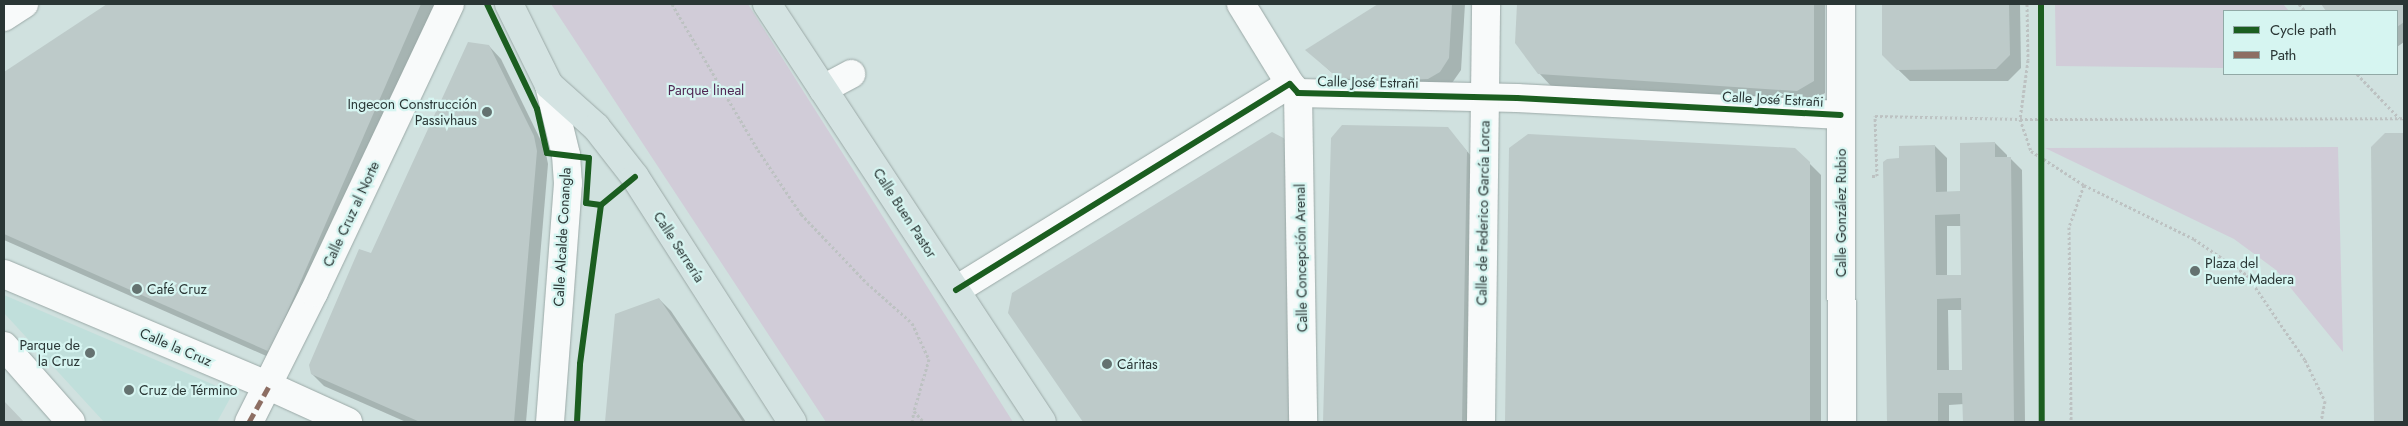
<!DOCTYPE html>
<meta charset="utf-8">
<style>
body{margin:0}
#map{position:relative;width:2408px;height:426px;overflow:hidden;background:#d0e1df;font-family:Jost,sans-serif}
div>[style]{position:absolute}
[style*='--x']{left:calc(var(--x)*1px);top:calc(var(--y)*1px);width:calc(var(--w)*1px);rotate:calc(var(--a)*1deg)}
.built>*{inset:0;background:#c0dfdb}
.green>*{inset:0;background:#d1ccd8}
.shadow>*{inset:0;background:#0003}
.building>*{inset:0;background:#bdcac9}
.path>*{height:3px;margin-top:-1.5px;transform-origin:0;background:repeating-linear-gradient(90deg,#bdc2c2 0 2.5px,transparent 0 5px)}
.roads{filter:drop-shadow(0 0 1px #9ba9a7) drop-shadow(0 0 1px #9ba9a7)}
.minor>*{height:28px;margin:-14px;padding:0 14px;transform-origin:14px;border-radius:14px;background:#f8fafa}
.major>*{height:28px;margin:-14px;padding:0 14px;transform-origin:14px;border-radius:14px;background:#d4e3e2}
.quiet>*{height:5px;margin-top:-2.5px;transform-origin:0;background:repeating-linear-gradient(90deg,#8d6e63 0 10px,transparent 0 15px)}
.cycleway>*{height:6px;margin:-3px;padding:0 3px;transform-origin:3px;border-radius:3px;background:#1b5e20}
.dots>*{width:14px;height:14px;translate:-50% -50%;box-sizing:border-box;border:2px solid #d6f5f1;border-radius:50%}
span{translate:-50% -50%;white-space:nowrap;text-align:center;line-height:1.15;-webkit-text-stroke:4.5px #d6f5f1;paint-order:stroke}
.street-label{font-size:14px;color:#2a3635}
.park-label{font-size:14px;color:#4f2653}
.poi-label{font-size:14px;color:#2a3635}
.right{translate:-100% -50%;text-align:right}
.left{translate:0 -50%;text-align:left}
.frame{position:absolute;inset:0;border:5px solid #2a3635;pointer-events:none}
.legend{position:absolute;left:2223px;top:10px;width:175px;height:65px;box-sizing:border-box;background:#d6f5f1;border:1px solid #91a9a6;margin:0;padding:6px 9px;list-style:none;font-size:15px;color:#2a3635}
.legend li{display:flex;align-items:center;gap:10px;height:25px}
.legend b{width:25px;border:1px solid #91a9a6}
</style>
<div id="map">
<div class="built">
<i style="clip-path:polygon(4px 295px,233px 393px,217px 422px,104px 422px,4px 313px)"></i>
</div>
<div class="green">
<i style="clip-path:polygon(551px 4px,748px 4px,1013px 422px,826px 422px)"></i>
<i style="clip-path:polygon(2055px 4px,2283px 4px,2289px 11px,2224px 11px,2224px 68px,2056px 66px)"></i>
<i style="clip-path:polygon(2338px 147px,2343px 352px,2276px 270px,2234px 239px,2045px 148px)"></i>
</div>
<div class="shadow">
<i style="clip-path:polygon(110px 4px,438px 4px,282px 363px,4px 240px,4px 74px)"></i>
<i style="clip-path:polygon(1380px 4px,1465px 4px,1461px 70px,1452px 83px,1350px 89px,1307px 50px)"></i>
<i style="clip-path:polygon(1518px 4px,1825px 4px,1825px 93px,1810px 102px,1551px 86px,1539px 73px,1517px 43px)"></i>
<i style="clip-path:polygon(1883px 4px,2020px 4px,2021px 68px,2008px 81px,1910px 81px,1883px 55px)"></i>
<i style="clip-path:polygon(2322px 4px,2404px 4px,2404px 42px,2397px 47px,2397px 11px,2328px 11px)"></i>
<i style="clip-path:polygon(489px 46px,501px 59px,545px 149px,548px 164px,526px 422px,406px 422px,324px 386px,312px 374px,372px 255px)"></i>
<i style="clip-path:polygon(1447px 128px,1478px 164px,1474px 422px,1324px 422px,1332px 139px)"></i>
<i style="clip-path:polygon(1272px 133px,1301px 422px,1085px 422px,1009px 313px)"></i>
<i style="clip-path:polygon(2386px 134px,2404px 134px,2404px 422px,2376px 422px,2372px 147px)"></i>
<i style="clip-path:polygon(evenodd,1995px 143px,2007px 155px,2007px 158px,2010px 158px,2022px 170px,2025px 422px,1964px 422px,1964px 404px,1949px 405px,1949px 422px,1888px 422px,1885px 162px,1900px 159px,1935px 146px,1947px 158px,1947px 193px,1961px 192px,1995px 143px,1947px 226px,1961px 226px,1962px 276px,1947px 276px,1947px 226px,1995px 143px,1948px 310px,1962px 310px,1963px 371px,1949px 371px,1948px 310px)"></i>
<i style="clip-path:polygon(1511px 149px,1809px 163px,1821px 175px,1821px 422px,1506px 422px)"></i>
<i style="clip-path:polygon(659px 299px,671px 311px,746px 422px,606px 422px,616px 315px)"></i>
</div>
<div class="building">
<i style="clip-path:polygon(107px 4px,421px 4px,270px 352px,4px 234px,4px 72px)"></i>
<i style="clip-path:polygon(1378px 4px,1452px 4px,1449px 58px,1440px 72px,1428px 79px,1362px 82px,1337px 77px,1305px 50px)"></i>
<i style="clip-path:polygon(1517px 4px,1814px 4px,1814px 81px,1797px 91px,1538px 74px,1515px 43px)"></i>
<i style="clip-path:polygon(1882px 4px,2009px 4px,2010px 55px,1996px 69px,1897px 70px,1882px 55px)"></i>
<i style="clip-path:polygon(2321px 4px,2404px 4px,2404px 22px,2397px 27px,2397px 11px,2326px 11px)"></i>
<i style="clip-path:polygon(468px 42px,489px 45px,534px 136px,537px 151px,514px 422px,420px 422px,311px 374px,309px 365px,359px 249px,371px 253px)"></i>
<i style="clip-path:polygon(1342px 125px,1448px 127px,1467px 151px,1462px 422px,1323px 422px,1331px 138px)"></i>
<i style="clip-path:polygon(1272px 132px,1293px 143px,1289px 422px,1083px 422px,1008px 313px,1012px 293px)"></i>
<i style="clip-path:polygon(2385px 133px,2404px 133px,2404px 422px,2374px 422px,2371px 147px)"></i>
<i style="clip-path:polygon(1528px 134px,1795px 148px,1810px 162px,1810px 422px,1505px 422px,1509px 148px)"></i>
<i style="clip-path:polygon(evenodd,1995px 142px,1995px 157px,2011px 157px,2014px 422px,1963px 422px,1962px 393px,1938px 393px,1938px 422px,1887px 422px,1883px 162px,1887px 159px,1899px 158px,1899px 146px,1935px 145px,1936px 192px,1960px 191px,1960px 143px,1995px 142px,1960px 214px,1961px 275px,1936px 275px,1935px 215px,1960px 214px,1995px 142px,1961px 298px,1962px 370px,1937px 370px,1937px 299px,1961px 298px)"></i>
<i style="clip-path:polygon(659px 298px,743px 422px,605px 422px,615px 314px)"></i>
<i style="clip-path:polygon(4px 401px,24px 422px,4px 422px)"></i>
</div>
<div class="path">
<i style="--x:672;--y:4;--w:169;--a:59.5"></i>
<i style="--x:758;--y:150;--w:77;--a:56.1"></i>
<i style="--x:801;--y:214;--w:95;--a:46.3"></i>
<i style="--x:867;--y:283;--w:60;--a:41.6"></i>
<i style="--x:912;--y:323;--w:40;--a:65"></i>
<i style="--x:929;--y:359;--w:54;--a:106.1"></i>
<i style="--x:914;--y:411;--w:15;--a:48"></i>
<i style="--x:2027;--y:4;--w:56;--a:89"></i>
<i style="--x:2028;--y:60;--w:60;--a:97.7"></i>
<i style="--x:2020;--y:119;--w:34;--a:71"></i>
<i style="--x:2031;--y:151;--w:63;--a:32.7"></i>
<i style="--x:2084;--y:185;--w:45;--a:109.7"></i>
<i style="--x:2069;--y:227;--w:195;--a:89.4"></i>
<i style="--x:2299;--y:4;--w:9;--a:49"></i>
<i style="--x:2357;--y:74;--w:61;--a:46.3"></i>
<i style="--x:1872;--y:176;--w:5;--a:0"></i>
<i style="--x:1877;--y:176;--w:60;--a:-91.9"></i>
<i style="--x:1875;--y:116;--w:145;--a:1.2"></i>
<i style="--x:2020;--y:119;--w:384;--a:-0.1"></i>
<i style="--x:2084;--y:185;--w:123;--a:26.1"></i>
<i style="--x:2194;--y:239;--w:64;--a:34.2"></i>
<i style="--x:2247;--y:275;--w:103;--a:55.7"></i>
<i style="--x:2305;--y:360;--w:46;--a:64"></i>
<i style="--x:2325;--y:401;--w:21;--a:101"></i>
<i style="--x:912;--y:422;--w:11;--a:-80"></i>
</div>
<div class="roads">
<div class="minor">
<i style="--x:1241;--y:4;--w:94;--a:58.5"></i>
<i style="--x:1841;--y:4;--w:418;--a:89.9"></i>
<i style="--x:4;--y:17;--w:24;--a:-33"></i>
<i style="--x:549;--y:85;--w:72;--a:76.3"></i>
<i style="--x:566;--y:155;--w:28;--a:86"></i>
<i style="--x:568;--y:183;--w:240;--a:94.3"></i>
<i style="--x:823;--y:89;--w:32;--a:-28"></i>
<i style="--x:1298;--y:93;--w:329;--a:89.1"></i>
<i style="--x:4;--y:274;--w:288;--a:22.9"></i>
<i style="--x:269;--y:386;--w:87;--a:24.5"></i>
<i style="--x:956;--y:290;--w:392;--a:-31.7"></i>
<i style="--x:1290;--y:84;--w:12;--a:48"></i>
<i style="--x:1298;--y:93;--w:219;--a:1.3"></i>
<i style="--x:1517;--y:98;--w:324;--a:3"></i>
<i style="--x:4;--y:346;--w:101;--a:48.6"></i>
<i style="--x:249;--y:422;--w:145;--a:-63.4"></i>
<i style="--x:314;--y:292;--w:318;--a:-64.7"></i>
<i style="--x:1481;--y:422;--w:418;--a:-89.3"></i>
</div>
<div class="major">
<i style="--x:509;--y:4;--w:90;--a:63.7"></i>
<i style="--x:549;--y:85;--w:63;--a:41.8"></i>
<i style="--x:596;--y:127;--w:63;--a:52"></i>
<i style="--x:635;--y:177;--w:291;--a:57.3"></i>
<i style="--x:767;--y:4;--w:500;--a:56.66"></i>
</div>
</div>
<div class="quiet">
<i style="--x:249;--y:422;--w:41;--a:-60.9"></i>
</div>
<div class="cycleway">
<i style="--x:487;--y:4;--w:116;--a:64.5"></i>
<i style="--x:537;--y:109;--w:45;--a:77.2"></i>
<i style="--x:547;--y:153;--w:42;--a:6.8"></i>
<i style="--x:589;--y:158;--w:45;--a:93.8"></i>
<i style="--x:586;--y:203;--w:15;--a:8"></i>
<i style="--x:2041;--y:4;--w:418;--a:89.9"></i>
<i style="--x:956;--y:290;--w:392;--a:-31.7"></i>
<i style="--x:1290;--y:84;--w:12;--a:48"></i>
<i style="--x:1298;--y:93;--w:219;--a:1.3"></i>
<i style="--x:1517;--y:98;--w:324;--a:3"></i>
<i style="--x:577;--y:422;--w:58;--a:-87"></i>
<i style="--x:580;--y:364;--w:160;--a:-82.5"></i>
<i style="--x:601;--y:205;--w:44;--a:-39.5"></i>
</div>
<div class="dots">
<i style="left:487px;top:112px;background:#647270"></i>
<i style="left:2195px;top:271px;background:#647270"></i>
<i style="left:137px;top:289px;background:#647270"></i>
<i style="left:90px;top:353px;background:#647270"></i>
<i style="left:1107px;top:364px;background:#647270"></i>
<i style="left:129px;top:390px;background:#647270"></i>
</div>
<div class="street-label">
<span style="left:1368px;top:82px;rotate:1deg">Calle José Estrañi</span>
<span style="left:1773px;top:99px;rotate:3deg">Calle José Estrañi</span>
<span style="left:905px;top:213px;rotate:57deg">Calle Buen Pastor</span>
<span style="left:1483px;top:213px;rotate:-89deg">Calle de Federico García Lorca</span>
<span style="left:1841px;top:213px;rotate:-90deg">Calle González Rubio</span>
<span style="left:351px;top:214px;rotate:-65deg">Calle Cruz al Norte</span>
<span style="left:562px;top:237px;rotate:-87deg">Calle Alcalde Conangla</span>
<span style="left:679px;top:247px;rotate:57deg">Calle Serrería</span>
<span style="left:1301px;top:258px;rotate:-91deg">Calle Concepción Arenal</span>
<span style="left:176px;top:347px;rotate:23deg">Calle la Cruz</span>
</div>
<div class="park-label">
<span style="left:706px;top:90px">Parque lineal</span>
</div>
<div class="poi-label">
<span class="right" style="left:477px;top:112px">Ingecon Construcción<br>Passivhaus</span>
<span class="left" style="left:2205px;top:271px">Plaza del<br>Puente Madera</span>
<span class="left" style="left:147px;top:289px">Café Cruz</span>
<span class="right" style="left:80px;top:353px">Parque de<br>la Cruz</span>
<span class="left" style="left:1117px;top:364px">Cáritas</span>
<span class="left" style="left:139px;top:390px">Cruz de Término</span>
</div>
<div class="frame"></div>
<ul class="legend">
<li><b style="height:6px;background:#1b5e20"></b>Cycle path</li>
<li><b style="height:6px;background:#8d6e63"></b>Path</li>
</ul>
</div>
